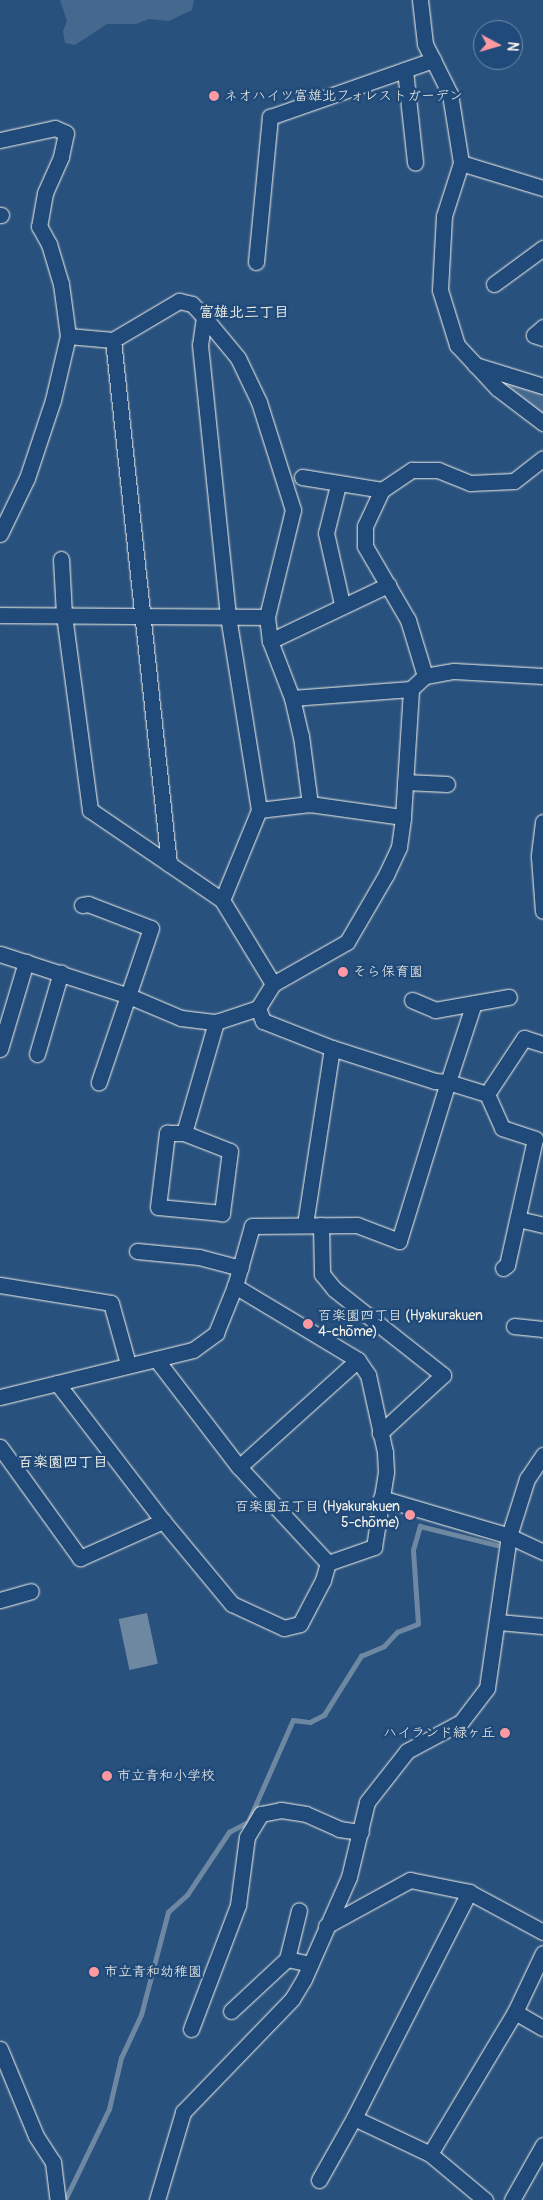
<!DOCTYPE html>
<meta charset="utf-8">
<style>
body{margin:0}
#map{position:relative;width:543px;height:2200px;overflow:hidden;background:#28517e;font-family:Pangolin,"Klee One",sans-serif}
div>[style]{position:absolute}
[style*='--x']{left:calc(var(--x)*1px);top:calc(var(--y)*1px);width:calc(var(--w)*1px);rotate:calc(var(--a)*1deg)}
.green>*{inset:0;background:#45688e}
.water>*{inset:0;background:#6e88a2;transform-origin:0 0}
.stream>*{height:4.5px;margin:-2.25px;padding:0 2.25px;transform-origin:2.25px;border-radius:2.25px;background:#6e88a2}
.roads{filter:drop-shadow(0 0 1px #f4f1e8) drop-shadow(0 0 1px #f4f1e8)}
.street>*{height:15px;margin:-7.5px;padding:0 7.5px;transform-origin:7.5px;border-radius:7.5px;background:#1f4a7a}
.dots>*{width:14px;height:14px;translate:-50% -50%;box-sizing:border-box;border:2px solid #1f4a7a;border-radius:50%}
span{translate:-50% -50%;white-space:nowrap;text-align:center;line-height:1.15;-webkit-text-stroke:5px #1f4a7a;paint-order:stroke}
.poi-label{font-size:14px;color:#f4f1e8}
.left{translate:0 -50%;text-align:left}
.right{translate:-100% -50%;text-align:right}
.neighbourhood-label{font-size:15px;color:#f4f1e8;font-weight:700}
.north{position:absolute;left:473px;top:20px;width:50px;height:50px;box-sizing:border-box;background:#1f4a7a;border:1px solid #748da6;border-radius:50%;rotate:96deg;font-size:14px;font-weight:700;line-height:20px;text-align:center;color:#f4f1e8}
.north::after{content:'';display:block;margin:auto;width:18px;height:22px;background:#ff9aa2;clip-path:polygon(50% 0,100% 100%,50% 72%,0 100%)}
</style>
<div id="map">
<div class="green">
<i style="clip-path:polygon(60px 0,194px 0,192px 10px,169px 21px,149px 19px,136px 24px,107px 24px,75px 45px,65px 43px,63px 31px,67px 21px)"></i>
<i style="clip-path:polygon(478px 369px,543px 389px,543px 418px)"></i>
</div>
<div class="water">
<i style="left:147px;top:1613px;width:52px;height:29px;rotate:78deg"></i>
</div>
<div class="stream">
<i style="--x:65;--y:2200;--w:101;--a:-64.2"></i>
<i style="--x:109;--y:2109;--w:52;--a:-76.8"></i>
<i style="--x:121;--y:2058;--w:47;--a:-65.1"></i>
<i style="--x:141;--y:2015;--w:106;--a:-75.3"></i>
<i style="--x:168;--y:1912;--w:25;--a:-42"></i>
<i style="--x:187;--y:1895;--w:76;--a:-56.3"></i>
<i style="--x:229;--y:1832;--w:21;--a:-28"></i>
<i style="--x:248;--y:1822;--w:111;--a:-66.2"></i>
<i style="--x:293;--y:1720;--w:17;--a:7"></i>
<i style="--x:310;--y:1722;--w:16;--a:-27"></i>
<i style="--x:324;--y:1715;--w:70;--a:-57.9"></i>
<i style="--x:361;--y:1656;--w:25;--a:-23"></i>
<i style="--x:384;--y:1646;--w:19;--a:-47"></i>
<i style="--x:397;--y:1632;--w:22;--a:-21"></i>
<i style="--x:418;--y:1624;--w:74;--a:-93.9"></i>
<i style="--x:413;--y:1550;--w:25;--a:-74"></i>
<i style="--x:420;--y:1526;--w:79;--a:13.9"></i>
</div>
<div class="roads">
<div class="street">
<i style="--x:420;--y:0;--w:44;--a:83.5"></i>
<i style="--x:425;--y:44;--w:56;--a:63.4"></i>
<i style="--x:450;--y:94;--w:70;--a:80.9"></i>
<i style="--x:461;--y:163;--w:56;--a:107.8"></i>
<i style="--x:444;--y:216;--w:74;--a:93.1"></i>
<i style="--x:440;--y:290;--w:58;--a:72.8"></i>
<i style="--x:457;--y:345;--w:59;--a:47.1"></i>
<i style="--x:497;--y:388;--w:58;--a:37.3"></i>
<i style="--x:405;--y:70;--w:93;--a:83.8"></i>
<i style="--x:0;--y:140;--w:56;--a:-12.3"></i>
<i style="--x:55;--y:128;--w:12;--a:24"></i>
<i style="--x:66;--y:133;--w:25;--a:102"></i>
<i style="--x:61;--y:157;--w:39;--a:114"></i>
<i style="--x:45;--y:193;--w:34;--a:100"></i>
<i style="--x:39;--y:226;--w:21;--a:61"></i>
<i style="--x:49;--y:244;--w:42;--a:73.3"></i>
<i style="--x:61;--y:284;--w:52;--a:82.3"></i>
<i style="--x:68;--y:336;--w:66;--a:103.2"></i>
<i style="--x:53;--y:400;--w:82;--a:108.4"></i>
<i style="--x:27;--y:478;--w:62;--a:115.7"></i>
<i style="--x:461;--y:163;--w:86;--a:17"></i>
<i style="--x:0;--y:215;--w:1;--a:0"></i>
<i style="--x:256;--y:262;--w:146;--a:-84.5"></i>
<i style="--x:270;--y:117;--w:173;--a:-19.3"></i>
<i style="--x:494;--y:284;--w:61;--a:-36.3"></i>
<i style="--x:204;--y:317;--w:53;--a:50.3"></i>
<i style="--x:238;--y:358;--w:49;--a:64.5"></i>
<i style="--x:259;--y:402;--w:113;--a:72.5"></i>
<i style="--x:293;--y:510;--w:110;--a:103.7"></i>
<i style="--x:267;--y:617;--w:24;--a:83"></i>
<i style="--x:270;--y:641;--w:61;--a:68.9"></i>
<i style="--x:292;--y:698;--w:39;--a:77"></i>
<i style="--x:301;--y:736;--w:69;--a:82.5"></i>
<i style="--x:543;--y:327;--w:12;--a:138"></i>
<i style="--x:534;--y:335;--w:9;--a:18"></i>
<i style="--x:68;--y:336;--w:45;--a:5.1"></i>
<i style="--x:113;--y:340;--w:77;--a:-30.6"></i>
<i style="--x:179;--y:301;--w:13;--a:13"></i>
<i style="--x:192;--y:304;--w:18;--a:47"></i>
<i style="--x:204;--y:317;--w:28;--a:98"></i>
<i style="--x:200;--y:345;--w:272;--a:84.1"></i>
<i style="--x:228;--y:616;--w:196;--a:80.9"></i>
<i style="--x:259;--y:810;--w:97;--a:112.3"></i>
<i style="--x:113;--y:340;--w:527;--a:83.9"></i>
<i style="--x:475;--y:365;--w:71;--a:17.2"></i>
<i style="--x:302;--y:477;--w:81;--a:9.2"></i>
<i style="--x:338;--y:485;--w:49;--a:104"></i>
<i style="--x:326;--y:533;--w:73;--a:77.3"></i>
<i style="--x:61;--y:559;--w:56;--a:86.9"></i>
<i style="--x:64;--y:615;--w:197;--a:82.4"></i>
<i style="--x:90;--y:810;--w:160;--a:34.3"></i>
<i style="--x:222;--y:900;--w:98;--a:58.7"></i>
<i style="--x:0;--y:615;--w:267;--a:0.4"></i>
<i style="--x:270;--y:641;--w:131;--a:-25.4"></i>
<i style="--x:425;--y:676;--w:59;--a:-106.9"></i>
<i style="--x:408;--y:620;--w:86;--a:-120.2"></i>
<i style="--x:365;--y:546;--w:20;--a:-90"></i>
<i style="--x:365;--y:526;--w:40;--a:-65"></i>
<i style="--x:382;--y:490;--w:36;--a:-34"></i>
<i style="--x:412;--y:470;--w:26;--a:0"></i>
<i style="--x:438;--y:470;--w:35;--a:22"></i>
<i style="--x:470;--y:483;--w:44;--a:-2.6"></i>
<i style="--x:514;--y:481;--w:37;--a:-38"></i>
<i style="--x:292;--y:698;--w:119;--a:-4.3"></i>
<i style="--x:411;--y:689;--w:19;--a:-43"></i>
<i style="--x:425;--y:676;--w:29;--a:-10"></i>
<i style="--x:454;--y:671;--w:89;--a:3.2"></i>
<i style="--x:405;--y:782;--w:42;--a:2.7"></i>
<i style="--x:259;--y:810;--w:51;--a:-6.7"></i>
<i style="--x:310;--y:804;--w:94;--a:8"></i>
<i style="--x:543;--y:822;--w:35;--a:97"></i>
<i style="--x:539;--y:857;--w:54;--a:85.8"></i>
<i style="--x:82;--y:905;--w:6;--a:-9"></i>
<i style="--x:88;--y:904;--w:67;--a:20.9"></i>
<i style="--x:151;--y:928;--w:163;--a:108.7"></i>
<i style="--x:0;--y:954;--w:136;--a:18"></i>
<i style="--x:129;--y:996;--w:56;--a:22.9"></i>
<i style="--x:181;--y:1018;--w:35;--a:7"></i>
<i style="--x:216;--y:1022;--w:44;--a:-18.4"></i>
<i style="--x:258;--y:1008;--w:28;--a:-58"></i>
<i style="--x:273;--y:984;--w:85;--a:-29.6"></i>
<i style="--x:347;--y:942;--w:78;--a:-59.8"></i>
<i style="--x:386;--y:875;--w:31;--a:-65"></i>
<i style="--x:399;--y:847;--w:30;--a:-82"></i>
<i style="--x:403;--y:817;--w:128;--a:-86.4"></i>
<i style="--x:412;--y:1000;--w:25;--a:23"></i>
<i style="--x:435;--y:1010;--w:75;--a:-10"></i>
<i style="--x:258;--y:1008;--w:14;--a:69"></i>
<i style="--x:263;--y:1021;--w:74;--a:21.4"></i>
<i style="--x:332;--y:1048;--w:179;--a:98.7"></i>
<i style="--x:332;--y:1048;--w:108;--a:17.8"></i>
<i style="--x:435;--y:1081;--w:13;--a:4"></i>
<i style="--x:448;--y:1082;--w:83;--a:-71.8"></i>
<i style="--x:0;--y:1049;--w:91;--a:-73.4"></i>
<i style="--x:37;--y:1054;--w:85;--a:-73.7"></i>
<i style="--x:487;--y:1094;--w:37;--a:66"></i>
<i style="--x:502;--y:1128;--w:35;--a:18"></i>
<i style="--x:535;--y:1139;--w:129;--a:102.5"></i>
<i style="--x:507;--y:1265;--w:5;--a:143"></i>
<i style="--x:184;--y:1133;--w:49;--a:21.4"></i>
<i style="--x:230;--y:1151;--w:63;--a:97.4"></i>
<i style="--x:222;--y:1213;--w:64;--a:-174.6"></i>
<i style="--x:158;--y:1207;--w:75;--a:-83.1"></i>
<i style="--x:167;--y:1133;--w:17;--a:0"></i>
<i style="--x:184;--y:1133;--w:116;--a:-73.9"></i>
<i style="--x:518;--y:1219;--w:26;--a:13"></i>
<i style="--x:321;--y:1225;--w:49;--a:88.8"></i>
<i style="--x:322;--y:1274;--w:19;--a:51"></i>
<i style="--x:334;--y:1289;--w:139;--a:38.3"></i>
<i style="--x:443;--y:1375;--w:86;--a:137.4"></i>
<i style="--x:137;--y:1251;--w:62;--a:5.5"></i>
<i style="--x:199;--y:1257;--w:43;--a:14.7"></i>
<i style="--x:0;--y:1285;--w:112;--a:9.2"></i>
<i style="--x:111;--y:1303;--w:63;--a:74.4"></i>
<i style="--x:514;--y:1326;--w:29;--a:6"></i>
<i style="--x:156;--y:1359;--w:136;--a:52.5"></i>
<i style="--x:239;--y:1467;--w:131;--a:47.2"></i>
<i style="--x:57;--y:1383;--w:174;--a:52.5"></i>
<i style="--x:163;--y:1521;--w:108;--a:50.3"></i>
<i style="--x:232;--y:1604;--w:57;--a:24.8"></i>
<i style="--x:284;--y:1628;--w:16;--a:-14"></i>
<i style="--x:300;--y:1624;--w:50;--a:-62.4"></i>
<i style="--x:323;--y:1580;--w:18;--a:-74"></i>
<i style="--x:328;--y:1563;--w:49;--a:-19.2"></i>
<i style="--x:374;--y:1547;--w:76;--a:-80.9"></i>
<i style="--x:386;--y:1472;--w:20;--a:-93"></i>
<i style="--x:385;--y:1452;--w:79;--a:-102.4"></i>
<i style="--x:368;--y:1375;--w:18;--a:-124"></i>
<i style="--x:358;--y:1360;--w:144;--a:-149"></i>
<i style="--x:0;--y:1397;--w:199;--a:-13.7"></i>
<i style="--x:193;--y:1350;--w:29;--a:-36"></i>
<i style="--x:216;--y:1333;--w:51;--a:-68"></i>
<i style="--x:235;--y:1286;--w:62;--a:-74.2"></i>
<i style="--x:252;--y:1226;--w:105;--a:-0.5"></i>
<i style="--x:357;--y:1225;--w:45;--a:20.9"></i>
<i style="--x:399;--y:1241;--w:166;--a:-72.9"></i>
<i style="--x:448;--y:1082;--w:41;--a:17.1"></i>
<i style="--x:487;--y:1094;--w:67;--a:-56.5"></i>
<i style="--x:524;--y:1038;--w:20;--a:18"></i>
<i style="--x:0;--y:1447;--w:137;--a:54.2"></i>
<i style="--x:80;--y:1558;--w:91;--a:-24"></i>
<i style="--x:239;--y:1467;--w:160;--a:-42"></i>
<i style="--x:381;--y:1498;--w:134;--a:16.5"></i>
<i style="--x:509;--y:1536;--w:38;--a:25"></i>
<i style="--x:0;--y:1600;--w:32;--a:-16"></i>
<i style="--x:498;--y:1622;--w:45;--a:5.1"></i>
<i style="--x:326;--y:1926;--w:96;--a:-28.7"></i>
<i style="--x:410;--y:1880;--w:60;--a:11.5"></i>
<i style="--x:469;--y:1892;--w:84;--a:28.4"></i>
<i style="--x:287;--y:1959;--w:50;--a:-76.2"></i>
<i style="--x:231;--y:2011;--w:76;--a:-42.9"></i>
<i style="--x:287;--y:1959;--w:24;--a:12"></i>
<i style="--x:515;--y:2012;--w:32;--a:30"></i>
<i style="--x:191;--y:2029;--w:133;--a:-69.2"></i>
<i style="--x:238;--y:1905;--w:69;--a:-82.5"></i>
<i style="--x:247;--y:1837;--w:27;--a:-59"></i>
<i style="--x:261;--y:1814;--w:20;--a:-11"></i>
<i style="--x:281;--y:1810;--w:25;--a:9"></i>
<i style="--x:306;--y:1814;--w:36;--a:24"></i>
<i style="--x:339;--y:1829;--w:22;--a:8"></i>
<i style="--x:0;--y:2049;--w:94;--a:67.5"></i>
<i style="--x:36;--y:2136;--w:31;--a:57"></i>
<i style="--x:53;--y:2162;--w:38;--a:83"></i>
<i style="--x:354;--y:2118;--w:84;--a:25.3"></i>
<i style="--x:430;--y:2154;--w:72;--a:39.9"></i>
<i style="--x:430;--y:2154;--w:165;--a:-59.1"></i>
<i style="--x:515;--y:2012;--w:65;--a:-64.6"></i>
<i style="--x:319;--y:2180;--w:71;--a:-60.6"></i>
<i style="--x:354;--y:2118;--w:254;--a:-63"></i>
<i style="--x:157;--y:2200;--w:92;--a:-73.5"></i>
<i style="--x:183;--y:2112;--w:157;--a:-46"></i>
<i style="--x:292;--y:1999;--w:23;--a:-59"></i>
<i style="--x:304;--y:1979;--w:111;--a:-66.2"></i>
<i style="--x:349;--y:1877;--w:77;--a:-76.5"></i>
<i style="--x:367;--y:1802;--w:65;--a:-51.9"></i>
<i style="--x:407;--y:1751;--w:61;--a:-28.2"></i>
<i style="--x:461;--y:1722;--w:43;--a:-52.6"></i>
<i style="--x:487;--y:1688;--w:154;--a:-81.8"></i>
<i style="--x:509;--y:1536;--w:60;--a:-72.5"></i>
<i style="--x:527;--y:1479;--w:29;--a:-56"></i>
<i style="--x:512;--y:2200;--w:63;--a:-60.6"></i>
</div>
</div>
<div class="dots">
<i style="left:214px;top:96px;background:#ff9aa2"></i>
<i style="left:343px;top:972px;background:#ff9aa2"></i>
<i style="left:308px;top:1324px;background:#ff9aa2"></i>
<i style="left:410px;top:1515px;background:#ff9aa2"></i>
<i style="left:505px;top:1733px;background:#ff9aa2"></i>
<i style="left:107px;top:1776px;background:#ff9aa2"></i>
<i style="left:94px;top:1972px;background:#ff9aa2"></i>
</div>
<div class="poi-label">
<span class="left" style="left:224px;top:96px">ネオハイツ富雄北フォレストガーデン</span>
<span class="left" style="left:353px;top:972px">そら保育園</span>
<span class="left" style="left:318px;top:1324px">百楽園四丁目 (Hyakurakuen<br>4-chōme)</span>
<span class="right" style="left:400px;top:1515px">百楽園五丁目 (Hyakurakuen<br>5-chōme)</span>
<span class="right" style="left:495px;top:1733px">ハイランド緑ヶ丘</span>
<span class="left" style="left:117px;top:1776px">市立青和小学校</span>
<span class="left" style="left:104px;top:1972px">市立青和幼稚園</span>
</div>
<div class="neighbourhood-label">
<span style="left:244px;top:313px">富雄北三丁目</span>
<span style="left:63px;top:1463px">百楽園四丁目</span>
</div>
<div class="north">N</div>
</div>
